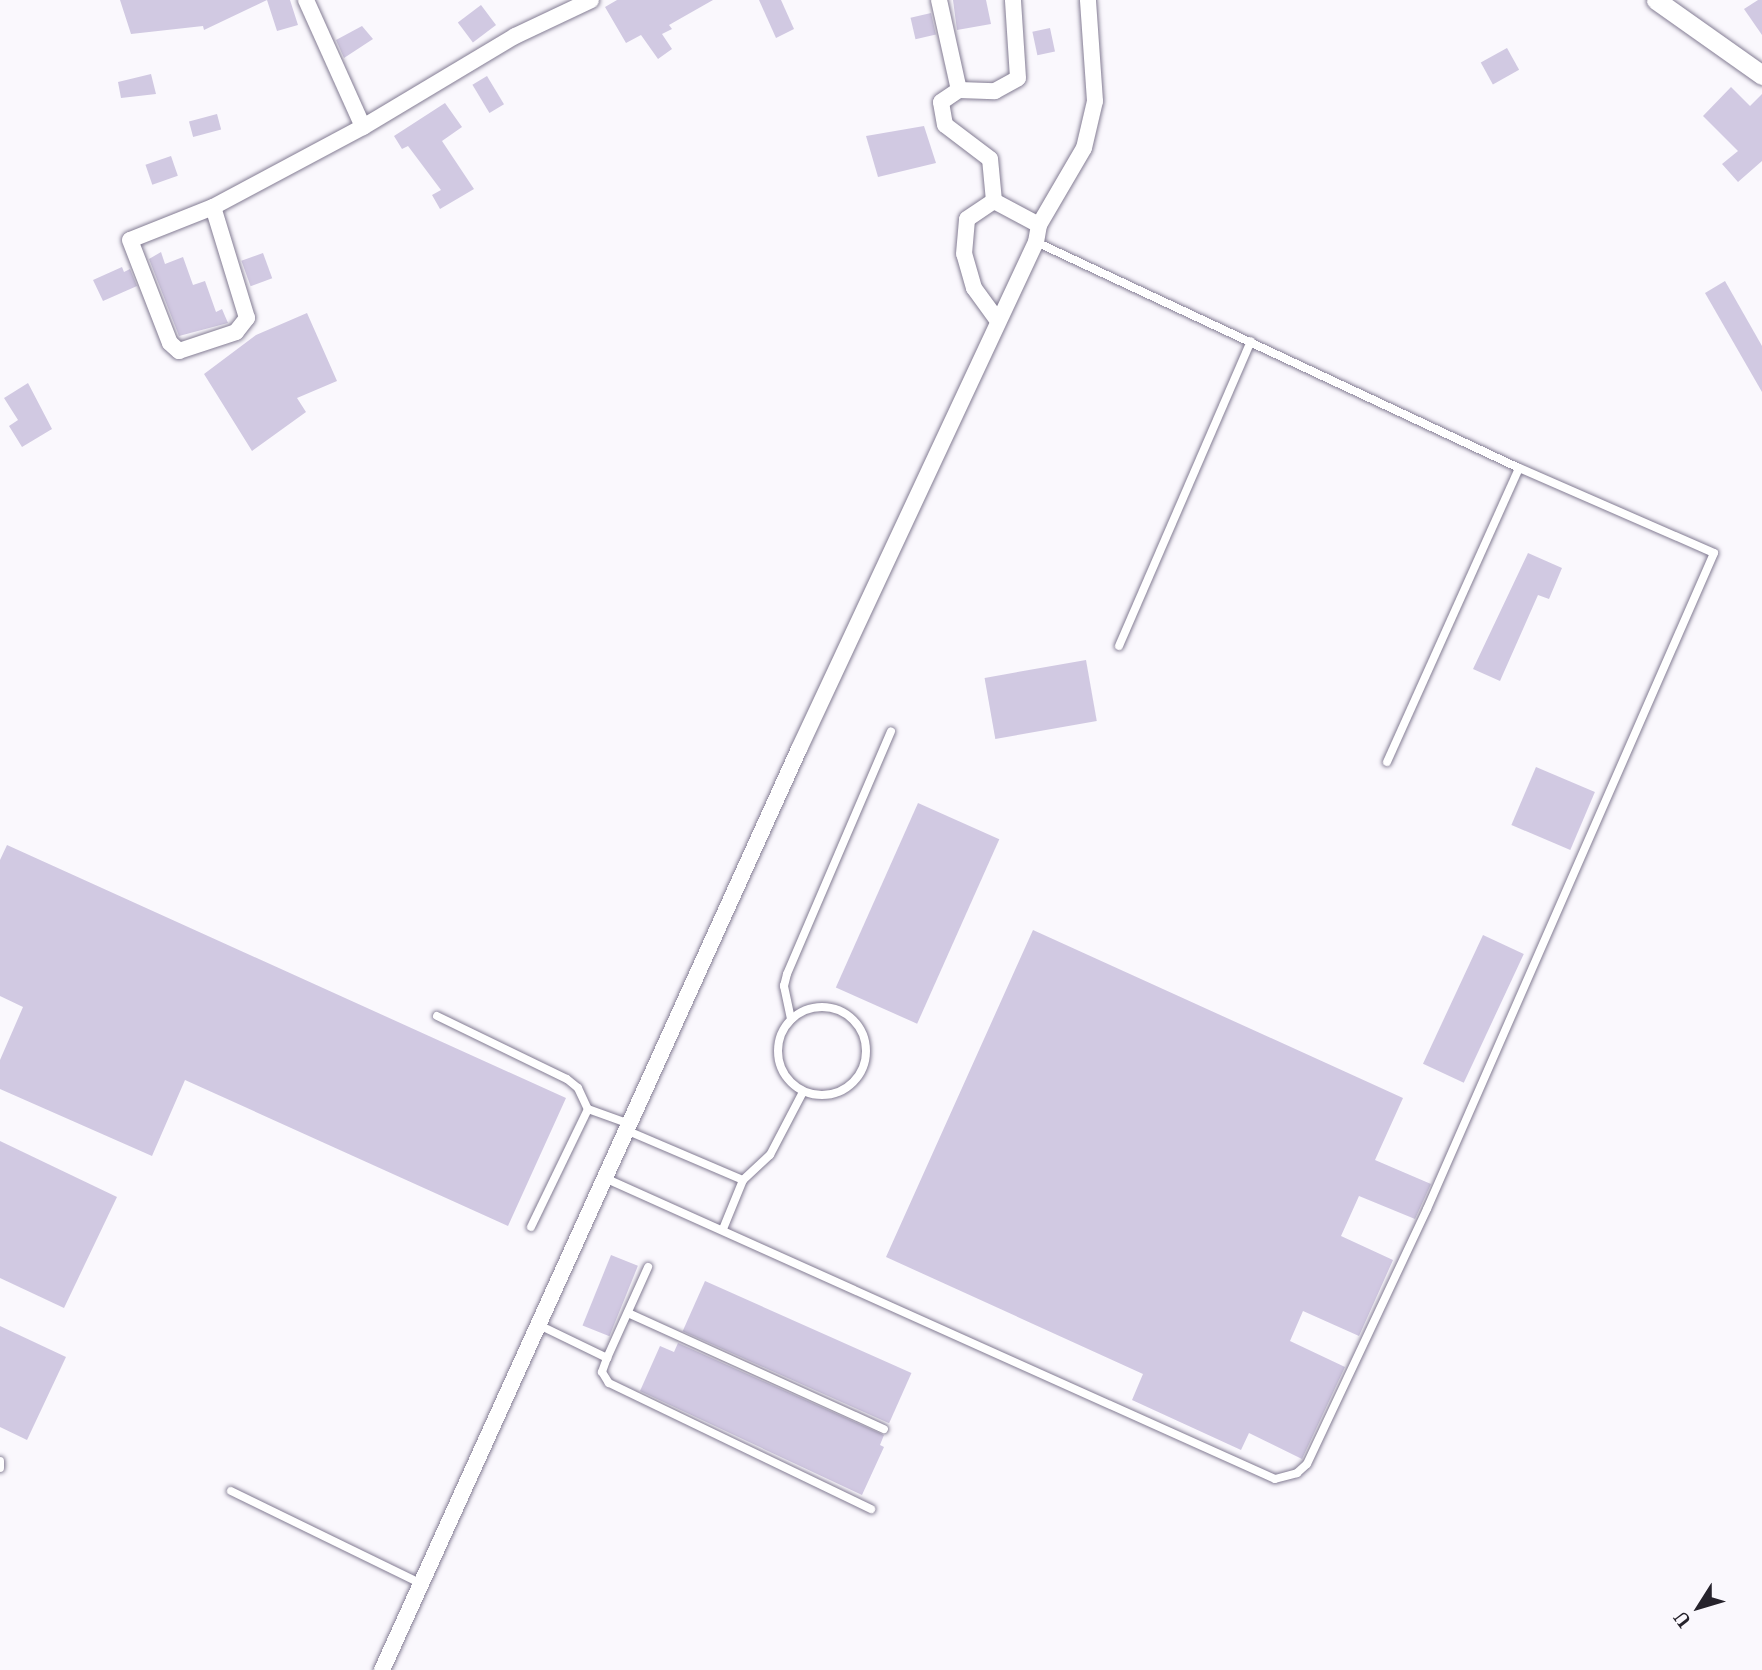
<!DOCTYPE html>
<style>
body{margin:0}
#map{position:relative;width:1762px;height:1670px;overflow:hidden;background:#faf8fd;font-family:"Noto Serif",serif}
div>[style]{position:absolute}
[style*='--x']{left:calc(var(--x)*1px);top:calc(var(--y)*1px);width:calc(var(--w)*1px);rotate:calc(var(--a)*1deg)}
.building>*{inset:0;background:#d1c9e2;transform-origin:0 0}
.roads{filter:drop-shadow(0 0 2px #837c93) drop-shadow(0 0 2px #837c93)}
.service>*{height:8px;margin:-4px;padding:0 4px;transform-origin:4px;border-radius:4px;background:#fff}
.service>.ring{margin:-4px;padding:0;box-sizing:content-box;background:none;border:8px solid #fff;border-radius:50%}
.minor>*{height:16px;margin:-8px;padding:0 8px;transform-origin:8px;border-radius:8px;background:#fff}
.tertiary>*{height:19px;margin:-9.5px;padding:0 9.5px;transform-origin:9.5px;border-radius:9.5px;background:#fff}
span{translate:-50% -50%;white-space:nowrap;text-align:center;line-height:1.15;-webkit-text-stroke:5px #faf8fd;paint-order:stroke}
.north{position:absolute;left:1664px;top:1572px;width:70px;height:70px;-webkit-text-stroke:5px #faf8fd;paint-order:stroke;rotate:233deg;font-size:19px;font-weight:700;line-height:28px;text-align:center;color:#26232c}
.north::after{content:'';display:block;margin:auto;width:24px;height:32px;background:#26232c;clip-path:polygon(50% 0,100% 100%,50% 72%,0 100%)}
</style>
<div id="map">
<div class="building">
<i style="clip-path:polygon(120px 0,290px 0,298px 25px,277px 31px,267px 0,204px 30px,203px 26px,131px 34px)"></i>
<i style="clip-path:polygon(617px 0,713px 0,669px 25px,672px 29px,662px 34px,672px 49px,658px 59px,641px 35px,626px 43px,605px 7px)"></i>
<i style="clip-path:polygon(759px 0,781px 0,794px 29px,776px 38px)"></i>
<i style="clip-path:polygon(953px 0,986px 0,991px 24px,957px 30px)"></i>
<i style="clip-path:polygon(1758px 0,1762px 0,1762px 35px,1744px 9px)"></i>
<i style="left:481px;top:5px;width:25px;height:29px;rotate:53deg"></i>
<i style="left:931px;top:13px;width:22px;height:21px;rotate:77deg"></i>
<i style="clip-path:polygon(362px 26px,373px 39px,344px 58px,336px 40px)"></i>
<i style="left:1050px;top:28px;width:24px;height:18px;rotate:78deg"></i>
<i style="left:1507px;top:48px;width:25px;height:30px;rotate:61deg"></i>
<i style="clip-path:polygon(151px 74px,156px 94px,121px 98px,118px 82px)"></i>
<i style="left:487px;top:76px;width:33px;height:17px;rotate:59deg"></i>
<i style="clip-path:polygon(1731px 87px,1750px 106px,1762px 94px,1762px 161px,1738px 182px,1722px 164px,1738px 151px,1703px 116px)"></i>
<i style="clip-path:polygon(445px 103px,462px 127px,442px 141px,474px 189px,440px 209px,432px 195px,441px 190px,408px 146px,402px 149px,394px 136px)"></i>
<i style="left:217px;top:114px;width:16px;height:29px;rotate:75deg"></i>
<i style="clip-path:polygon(924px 126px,936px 163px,878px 177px,866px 136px)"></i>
<i style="left:171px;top:156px;width:21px;height:27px;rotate:71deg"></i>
<i style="clip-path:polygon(161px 252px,165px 264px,183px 257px,193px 285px,205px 281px,216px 312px,222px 309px,228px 323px,179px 336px,149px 259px)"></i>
<i style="left:263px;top:253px;width:27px;height:23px;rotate:70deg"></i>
<i style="clip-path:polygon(122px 267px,124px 272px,130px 269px,137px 286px,103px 301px,93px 280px)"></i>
<i style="clip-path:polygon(1725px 281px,1762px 346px,1762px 392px,1705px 293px)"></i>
<i style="clip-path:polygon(307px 313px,337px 381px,297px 398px,306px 412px,252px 451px,204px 374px,256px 335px)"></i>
<i style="clip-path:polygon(28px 383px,52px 429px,22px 447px,9px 426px,18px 420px,4px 398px)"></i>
<i style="clip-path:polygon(1528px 553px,1562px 568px,1549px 599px,1538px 595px,1500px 681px,1473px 669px)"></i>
<i style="left:1086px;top:660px;width:62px;height:103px;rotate:80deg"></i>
<i style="left:1536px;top:767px;width:64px;height:63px;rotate:23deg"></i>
<i style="left:918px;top:803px;width:89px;height:202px;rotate:24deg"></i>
<i style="clip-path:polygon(7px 845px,566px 1098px,508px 1226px,185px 1080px,152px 1156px,0 1089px,0 1060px,23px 1007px,0 996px,0 860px)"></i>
<i style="clip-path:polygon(1033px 930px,1403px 1098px,1375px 1160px,1431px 1184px,1415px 1219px,1359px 1196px,1341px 1236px,1393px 1260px,1359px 1336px,1303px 1311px,1290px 1341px,1345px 1367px,1302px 1459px,1249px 1433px,1241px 1450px,1132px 1400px,1143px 1374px,886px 1257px)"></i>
<i style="left:1483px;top:935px;width:45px;height:142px;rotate:25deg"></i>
<i style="clip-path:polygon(0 1141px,117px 1197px,64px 1308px,0 1278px)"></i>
<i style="left:611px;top:1255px;width:29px;height:76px;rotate:22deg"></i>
<i style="left:705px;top:1281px;width:226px;height:55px;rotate:24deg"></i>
<i style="clip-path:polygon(0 1326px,66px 1357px,27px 1440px,0 1427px)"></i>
<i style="clip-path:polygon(678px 1343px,884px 1435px,880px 1445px,884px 1447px,862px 1495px,640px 1391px,660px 1346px,674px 1352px)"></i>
</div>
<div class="roads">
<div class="service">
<i style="--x:1119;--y:646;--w:332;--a:-66.6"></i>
<i style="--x:1387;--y:762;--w:322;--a:-65.8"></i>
<i class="ring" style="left:778px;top:1007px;width:80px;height:80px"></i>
<i style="--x:437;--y:1016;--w:144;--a:25.9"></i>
<i style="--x:567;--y:1079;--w:14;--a:39"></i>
<i style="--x:578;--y:1088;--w:23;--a:65"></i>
<i style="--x:588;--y:1109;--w:45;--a:19.7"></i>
<i style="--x:791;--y:1019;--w:34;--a:-102"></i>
<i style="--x:784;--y:986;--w:12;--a:-76"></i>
<i style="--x:787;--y:974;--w:264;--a:-66.8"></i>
<i style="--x:628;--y:1131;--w:125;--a:23.1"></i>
<i style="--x:607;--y:1179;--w:732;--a:24.18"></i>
<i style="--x:1275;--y:1479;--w:23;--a:-15"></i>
<i style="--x:1297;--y:1473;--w:13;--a:-42"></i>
<i style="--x:1307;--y:1464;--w:282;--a:-64.8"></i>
<i style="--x:1427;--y:1209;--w:716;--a:-66.37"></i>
<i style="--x:1714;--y:553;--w:213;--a:-156.4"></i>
<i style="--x:1519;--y:468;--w:533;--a:-154.92"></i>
<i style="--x:531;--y:1227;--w:131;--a:-64.2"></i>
<i style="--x:723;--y:1229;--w:53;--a:-67.8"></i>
<i style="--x:743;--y:1180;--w:37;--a:-43"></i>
<i style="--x:770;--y:1155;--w:71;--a:-62.4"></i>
<i style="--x:628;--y:1313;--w:281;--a:24.4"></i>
<i style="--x:539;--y:1325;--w:76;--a:25.9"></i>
<i style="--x:607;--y:1358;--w:15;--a:110"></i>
<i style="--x:602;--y:1372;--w:13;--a:58"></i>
<i style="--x:609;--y:1383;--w:291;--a:25.7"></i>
<i style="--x:607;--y:1358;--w:100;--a:-65.7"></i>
<i style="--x:0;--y:1461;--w:7;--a:90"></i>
<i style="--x:231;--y:1491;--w:212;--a:26"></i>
</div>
<div class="minor">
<i style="--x:306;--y:0;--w:139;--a:65.8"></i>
<i style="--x:939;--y:0;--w:92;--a:77.5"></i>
<i style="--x:994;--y:201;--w:42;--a:-95.4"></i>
<i style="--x:990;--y:159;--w:56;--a:-142.9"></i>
<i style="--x:945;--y:125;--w:23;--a:-100"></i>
<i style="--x:941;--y:102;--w:22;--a:-34"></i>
<i style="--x:959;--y:90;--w:36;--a:2"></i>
<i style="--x:995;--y:91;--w:26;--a:-29"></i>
<i style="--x:1018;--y:78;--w:78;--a:-93.7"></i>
<i style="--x:213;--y:207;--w:89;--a:158.3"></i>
<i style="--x:130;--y:240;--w:110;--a:68.8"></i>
<i style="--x:170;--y:343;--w:12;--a:42"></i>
<i style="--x:179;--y:351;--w:60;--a:-18.4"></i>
<i style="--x:236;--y:332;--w:18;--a:-52"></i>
<i style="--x:247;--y:318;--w:116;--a:-107"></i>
<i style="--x:213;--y:207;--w:170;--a:-28.1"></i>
<i style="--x:363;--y:127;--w:177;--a:-30.9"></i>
<i style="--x:515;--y:36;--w:84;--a:-25.3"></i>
<i style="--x:998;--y:321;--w:41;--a:-126"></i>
<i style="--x:974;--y:288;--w:35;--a:-106"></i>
<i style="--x:964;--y:254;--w:35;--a:-85"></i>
<i style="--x:967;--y:219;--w:32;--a:-34"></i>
<i style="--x:994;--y:201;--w:51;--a:28.1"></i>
<i style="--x:382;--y:1670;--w:1011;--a:-65.64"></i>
<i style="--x:799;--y:749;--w:560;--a:-64.95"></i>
<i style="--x:1036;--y:242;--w:17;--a:-80"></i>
<i style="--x:1039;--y:225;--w:89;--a:-59.7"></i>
<i style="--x:1084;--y:148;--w:48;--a:-76.8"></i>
<i style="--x:1095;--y:101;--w:101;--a:-94"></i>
</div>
<div class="tertiary">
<i style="--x:1656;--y:0;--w:130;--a:35.3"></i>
</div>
</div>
<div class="north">U</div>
</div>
